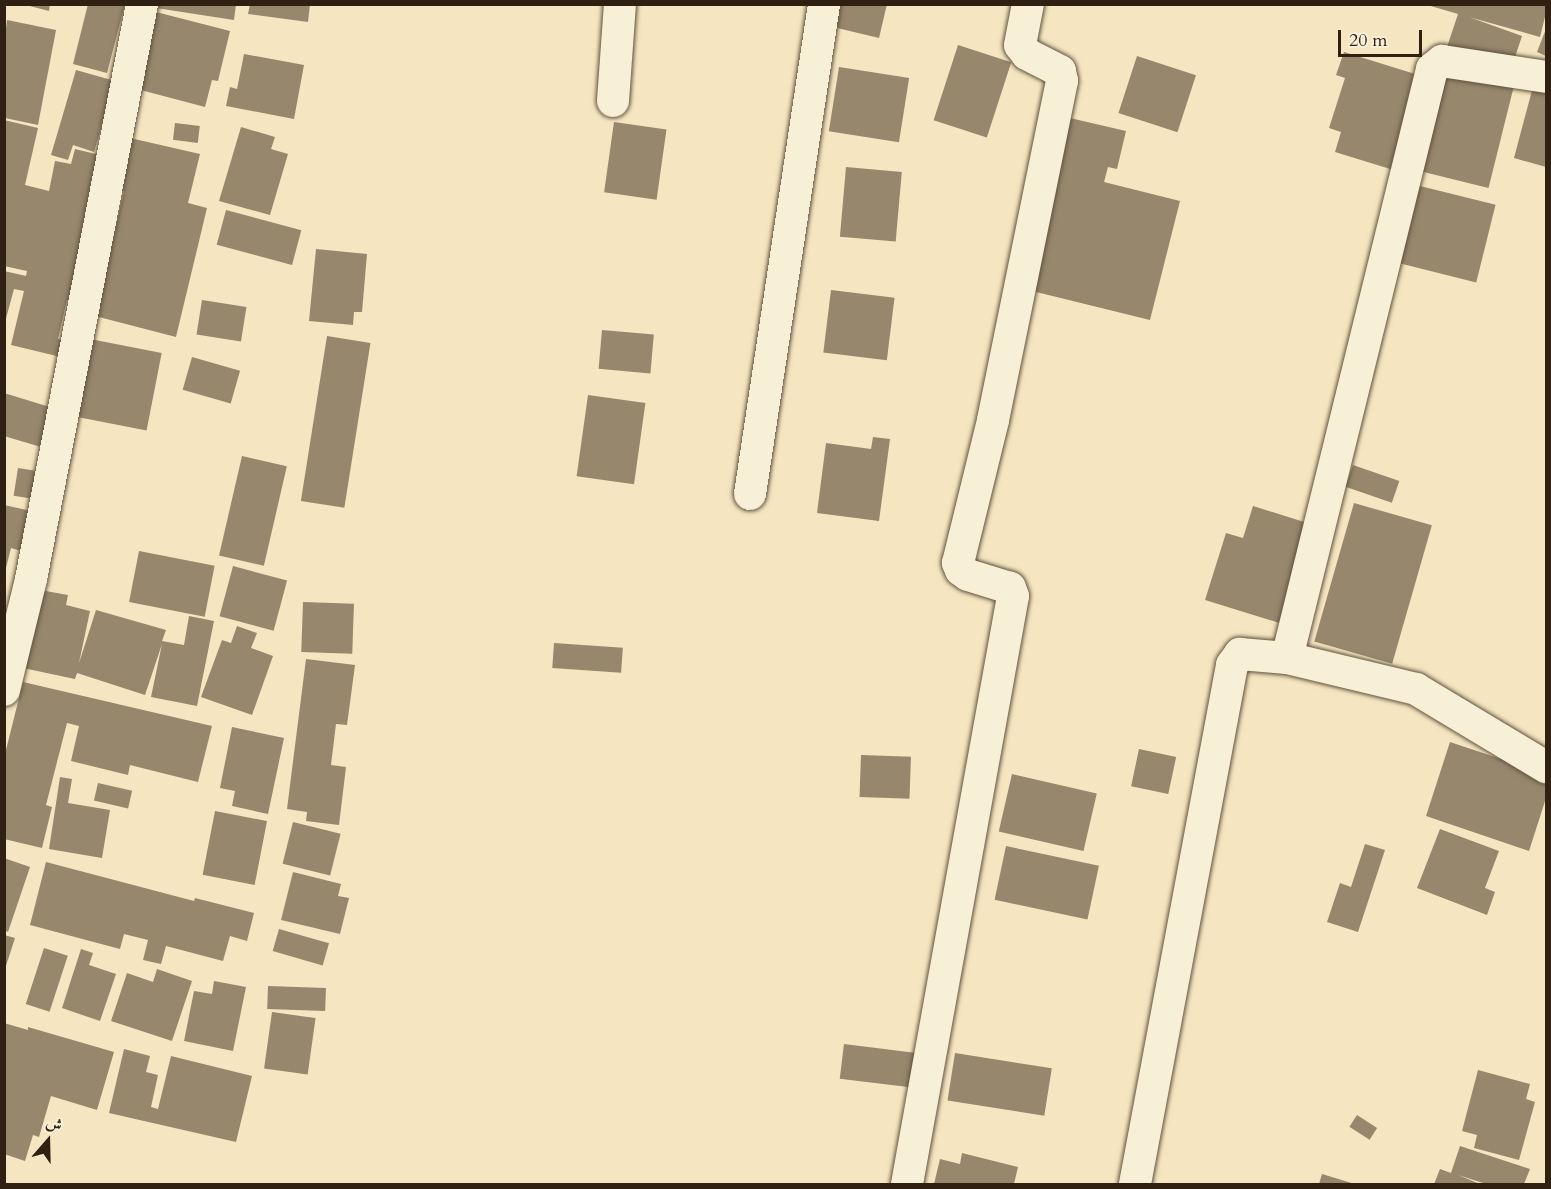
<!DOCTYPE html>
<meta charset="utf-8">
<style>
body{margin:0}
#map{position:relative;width:1551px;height:1189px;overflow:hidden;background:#f5e6c1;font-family:Cardo,Amiri,serif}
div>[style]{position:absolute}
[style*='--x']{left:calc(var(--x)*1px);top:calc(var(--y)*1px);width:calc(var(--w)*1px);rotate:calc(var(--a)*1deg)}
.building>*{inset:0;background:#96876d;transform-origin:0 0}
.roads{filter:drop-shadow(0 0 2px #61523d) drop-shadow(0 0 2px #61523d)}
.street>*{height:32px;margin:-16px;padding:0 16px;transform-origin:16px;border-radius:16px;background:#f8efd7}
span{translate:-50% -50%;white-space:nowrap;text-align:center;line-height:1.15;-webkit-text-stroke:4.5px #f8efd7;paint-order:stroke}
.frame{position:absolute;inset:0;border:6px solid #302011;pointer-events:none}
.north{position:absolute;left:18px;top:1111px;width:60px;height:60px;-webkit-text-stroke:4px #f8efd7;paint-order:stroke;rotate:20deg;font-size:16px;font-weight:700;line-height:24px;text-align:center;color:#302011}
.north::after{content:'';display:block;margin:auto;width:21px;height:27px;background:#302011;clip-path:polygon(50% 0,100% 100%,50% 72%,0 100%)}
.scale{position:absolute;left:1338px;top:30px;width:84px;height:27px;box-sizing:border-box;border:3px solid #302011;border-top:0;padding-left:8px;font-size:18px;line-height:21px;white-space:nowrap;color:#302011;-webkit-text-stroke:4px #f8efd7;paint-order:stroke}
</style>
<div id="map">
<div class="building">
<i style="clip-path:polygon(22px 4px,50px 4px,49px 11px)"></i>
<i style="clip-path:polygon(88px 4px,125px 4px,107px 73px,73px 64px)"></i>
<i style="clip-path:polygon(156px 4px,236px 4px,234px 20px,156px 8px)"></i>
<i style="clip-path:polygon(250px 4px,310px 4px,308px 22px,248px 14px)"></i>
<i style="clip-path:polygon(839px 4px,887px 4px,879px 38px,833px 27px)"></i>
<i style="clip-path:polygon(1424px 4px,1546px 4px,1546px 13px,1540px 37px,1469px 17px,1522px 36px,1511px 69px,1447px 47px,1458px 14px)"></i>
<i style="clip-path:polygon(156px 12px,230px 31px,218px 81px,212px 80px,205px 107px,137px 89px)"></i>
<i style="clip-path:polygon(7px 20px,56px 30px,38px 125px,5px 118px,5px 36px)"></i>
<i style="clip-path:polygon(1546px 29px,1546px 56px,1537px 52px)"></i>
<i style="left:958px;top:45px;width:56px;height:79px;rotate:18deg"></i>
<i style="clip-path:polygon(1344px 52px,1428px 78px,1400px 172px,1335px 152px,1341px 132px,1329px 128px,1345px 78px,1336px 75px)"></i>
<i style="clip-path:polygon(244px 54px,304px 65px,294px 119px,226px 106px,230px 87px,237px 89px)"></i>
<i style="left:1137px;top:56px;width:62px;height:60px;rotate:18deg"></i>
<i style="left:839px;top:67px;width:71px;height:65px;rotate:9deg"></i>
<i style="left:1445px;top:69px;width:71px;height:105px;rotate:14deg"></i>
<i style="clip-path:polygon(76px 70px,115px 81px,94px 152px,73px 145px,68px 160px,51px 155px)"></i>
<i style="clip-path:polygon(1535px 79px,1546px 82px,1546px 167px,1514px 158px)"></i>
<i style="clip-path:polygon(1070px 118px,1126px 131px,1117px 169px,1108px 167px,1104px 182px,1180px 201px,1150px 320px,1028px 290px)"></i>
<i style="clip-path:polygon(4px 120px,38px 128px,25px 185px,49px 191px,55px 161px,71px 164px,75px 149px,104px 156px,72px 301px,67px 300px,58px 339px,69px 342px,65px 358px,11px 345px,24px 291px,14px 289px,4px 326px,4px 271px,26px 276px,27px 271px,4px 266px)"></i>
<i style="left:614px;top:122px;width:53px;height:71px;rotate:8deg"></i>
<i style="left:175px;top:123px;width:25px;height:17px;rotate:7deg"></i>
<i style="clip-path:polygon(241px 127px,275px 137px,271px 149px,288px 154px,270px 215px,219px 201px)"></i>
<i style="clip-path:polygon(130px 138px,200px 154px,188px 203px,207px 208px,176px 337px,95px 316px,124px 191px,117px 189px)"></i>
<i style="left:846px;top:167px;width:56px;height:70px;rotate:5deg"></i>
<i style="left:1416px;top:185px;width:82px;height:80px;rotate:14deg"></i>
<i style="left:226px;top:210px;width:78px;height:36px;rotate:15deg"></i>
<i style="clip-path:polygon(316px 249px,367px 254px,362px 312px,354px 312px,353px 325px,309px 321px)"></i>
<i style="left:831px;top:290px;width:64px;height:63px;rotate:7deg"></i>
<i style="left:202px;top:300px;width:45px;height:35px;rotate:9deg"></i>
<i style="left:602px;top:330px;width:52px;height:39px;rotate:5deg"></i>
<i style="left:327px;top:336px;width:44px;height:167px;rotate:9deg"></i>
<i style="left:90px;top:339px;width:73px;height:79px;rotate:11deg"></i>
<i style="left:192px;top:357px;width:50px;height:34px;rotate:16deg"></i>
<i style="clip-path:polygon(4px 393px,53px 408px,41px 447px,4px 436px)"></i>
<i style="left:588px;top:395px;width:58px;height:82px;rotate:8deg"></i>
<i style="clip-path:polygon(873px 437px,890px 439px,879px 521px,817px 513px,826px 443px,871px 449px)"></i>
<i style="left:242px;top:456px;width:46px;height:102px;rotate:13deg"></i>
<i style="left:1353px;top:465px;width:49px;height:23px;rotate:19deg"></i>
<i style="left:18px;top:468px;width:18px;height:28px;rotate:9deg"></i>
<i style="left:1354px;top:503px;width:81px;height:144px;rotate:16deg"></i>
<i style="clip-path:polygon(4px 505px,36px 512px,27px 553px,11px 548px,6px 568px)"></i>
<i style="clip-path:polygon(1253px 506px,1317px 526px,1286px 625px,1205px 600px,1226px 533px,1243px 538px)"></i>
<i style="left:139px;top:551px;width:77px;height:52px;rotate:11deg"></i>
<i style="left:233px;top:566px;width:56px;height:52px;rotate:15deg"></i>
<i style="clip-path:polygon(40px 590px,68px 595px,66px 605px,90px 611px,79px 663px,96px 610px,166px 630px,162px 641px,184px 645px,189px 616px,214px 621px,197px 706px,151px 697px,162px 644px,145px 695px,77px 673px,75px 679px,23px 668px)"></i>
<i style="left:303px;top:602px;width:51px;height:50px;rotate:2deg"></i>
<i style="clip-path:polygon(237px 626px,257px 633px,251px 648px,273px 656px,252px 715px,201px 697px,222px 640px,231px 643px)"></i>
<i style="left:554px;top:643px;width:69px;height:25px;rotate:4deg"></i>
<i style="clip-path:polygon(306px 659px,355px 665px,347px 725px,336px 724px,331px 765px,346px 767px,339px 825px,306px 821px,307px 812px,287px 809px)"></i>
<i style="clip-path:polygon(23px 682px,212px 726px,198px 782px,130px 765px,128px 775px,71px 761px,79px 726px,67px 723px,46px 805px,52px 807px,42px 848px,4px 839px,4px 758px)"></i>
<i style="clip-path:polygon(232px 727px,284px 738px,268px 814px,232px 806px,235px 791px,220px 788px)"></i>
<i style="clip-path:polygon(1450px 742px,1546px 774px,1546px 798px,1529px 851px,1426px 816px)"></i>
<i style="left:1139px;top:749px;width:38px;height:38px;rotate:12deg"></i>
<i style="left:861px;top:755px;width:50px;height:42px;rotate:2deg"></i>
<i style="left:1012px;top:774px;width:87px;height:59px;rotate:13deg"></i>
<i style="clip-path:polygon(60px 777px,72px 779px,68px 803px,110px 810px,102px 858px,49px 849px)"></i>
<i style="left:98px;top:783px;width:35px;height:18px;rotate:13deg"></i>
<i style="left:215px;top:811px;width:53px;height:65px;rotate:11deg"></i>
<i style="left:293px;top:822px;width:49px;height:43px;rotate:14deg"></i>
<i style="clip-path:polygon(1440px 829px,1499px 851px,1485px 888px,1495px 892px,1487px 915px,1417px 888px)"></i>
<i style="clip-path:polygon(1365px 844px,1385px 850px,1358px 932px,1327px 922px,1340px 883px,1351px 887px)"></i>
<i style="left:1006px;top:846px;width:95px;height:55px;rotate:12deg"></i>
<i style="clip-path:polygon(4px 858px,30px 867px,8px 932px,4px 930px)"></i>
<i style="clip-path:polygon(46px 862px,194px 901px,195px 898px,254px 913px,247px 941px,230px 936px,223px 961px,166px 946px,161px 964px,143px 960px,148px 940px,124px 934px,120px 949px,30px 925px)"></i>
<i style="clip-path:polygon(293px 872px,341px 884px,338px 896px,349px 898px,340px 934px,281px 920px)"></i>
<i style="left:279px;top:929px;width:52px;height:23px;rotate:16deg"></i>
<i style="clip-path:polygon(4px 935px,15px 938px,5px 969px,4px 969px)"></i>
<i style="left:44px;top:948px;width:25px;height:59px;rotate:18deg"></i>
<i style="clip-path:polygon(81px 949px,93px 953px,89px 965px,116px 974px,100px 1021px,62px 1008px)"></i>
<i style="clip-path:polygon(157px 969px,192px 981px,172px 1041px,111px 1021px,127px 973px,153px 982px)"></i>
<i style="clip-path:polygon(214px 981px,246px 987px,233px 1051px,184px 1041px,194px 991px,212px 994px)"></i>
<i style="left:268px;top:986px;width:58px;height:23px;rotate:2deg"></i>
<i style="left:272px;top:1012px;width:44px;height:57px;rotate:8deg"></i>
<i style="clip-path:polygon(4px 1023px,28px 1030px,28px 1027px,114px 1052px,97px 1110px,51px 1096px,39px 1137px,33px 1135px,25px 1161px,4px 1154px)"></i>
<i style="left:844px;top:1044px;width:77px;height:35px;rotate:7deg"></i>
<i style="clip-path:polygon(124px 1049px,150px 1056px,146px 1072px,158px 1075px,151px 1107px,158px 1109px,171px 1056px,252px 1076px,236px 1142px,109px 1113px)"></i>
<i style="left:955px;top:1053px;width:98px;height:48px;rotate:9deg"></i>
<i style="clip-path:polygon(1478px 1070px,1530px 1084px,1526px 1099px,1535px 1102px,1519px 1160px,1474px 1148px,1477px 1135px,1462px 1131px)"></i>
<i style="left:1357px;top:1115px;width:24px;height:14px;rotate:33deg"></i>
<i style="clip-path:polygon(1460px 1146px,1530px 1169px,1524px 1184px,1486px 1184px,1458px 1175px,1480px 1184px,1434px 1184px,1440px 1169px,1451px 1173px)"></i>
<i style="clip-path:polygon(962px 1153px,1018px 1167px,1014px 1184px,934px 1184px,940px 1159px,960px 1164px)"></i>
<i style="clip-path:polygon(1322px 1174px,1355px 1184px,1319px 1184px)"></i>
</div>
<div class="roads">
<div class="street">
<i style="--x:613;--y:101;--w:97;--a:-85.9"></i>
<i style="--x:750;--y:494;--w:496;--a:-81.4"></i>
<i style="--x:1287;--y:658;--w:607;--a:-76.17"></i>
<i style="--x:1432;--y:69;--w:13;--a:-39"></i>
<i style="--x:1442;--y:61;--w:105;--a:8.7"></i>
<i style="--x:4;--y:690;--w:114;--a:-76.3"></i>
<i style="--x:31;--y:579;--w:586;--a:-79.07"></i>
<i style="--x:907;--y:1184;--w:597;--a:-79.78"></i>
<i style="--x:1013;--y:596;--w:9;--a:-111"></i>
<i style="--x:1010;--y:588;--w:44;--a:-162.8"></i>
<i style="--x:968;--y:575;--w:9;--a:-144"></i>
<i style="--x:961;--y:570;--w:8;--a:-113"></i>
<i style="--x:958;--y:563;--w:147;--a:-76.2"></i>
<i style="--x:993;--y:420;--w:346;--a:-78.5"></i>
<i style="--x:1062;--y:81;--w:10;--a:-101"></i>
<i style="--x:1060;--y:71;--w:37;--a:-153"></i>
<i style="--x:1027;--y:54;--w:11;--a:-128"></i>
<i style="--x:1020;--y:45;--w:42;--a:-79"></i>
<i style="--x:1135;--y:1184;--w:528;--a:-79.41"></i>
<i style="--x:1232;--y:665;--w:14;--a:-54"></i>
<i style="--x:1240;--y:654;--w:47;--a:4.9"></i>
<i style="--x:1287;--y:658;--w:133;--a:13.5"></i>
<i style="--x:1416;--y:689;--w:152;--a:31"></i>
</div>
</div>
<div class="frame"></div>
<div class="north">ش</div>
<div class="scale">20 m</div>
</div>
